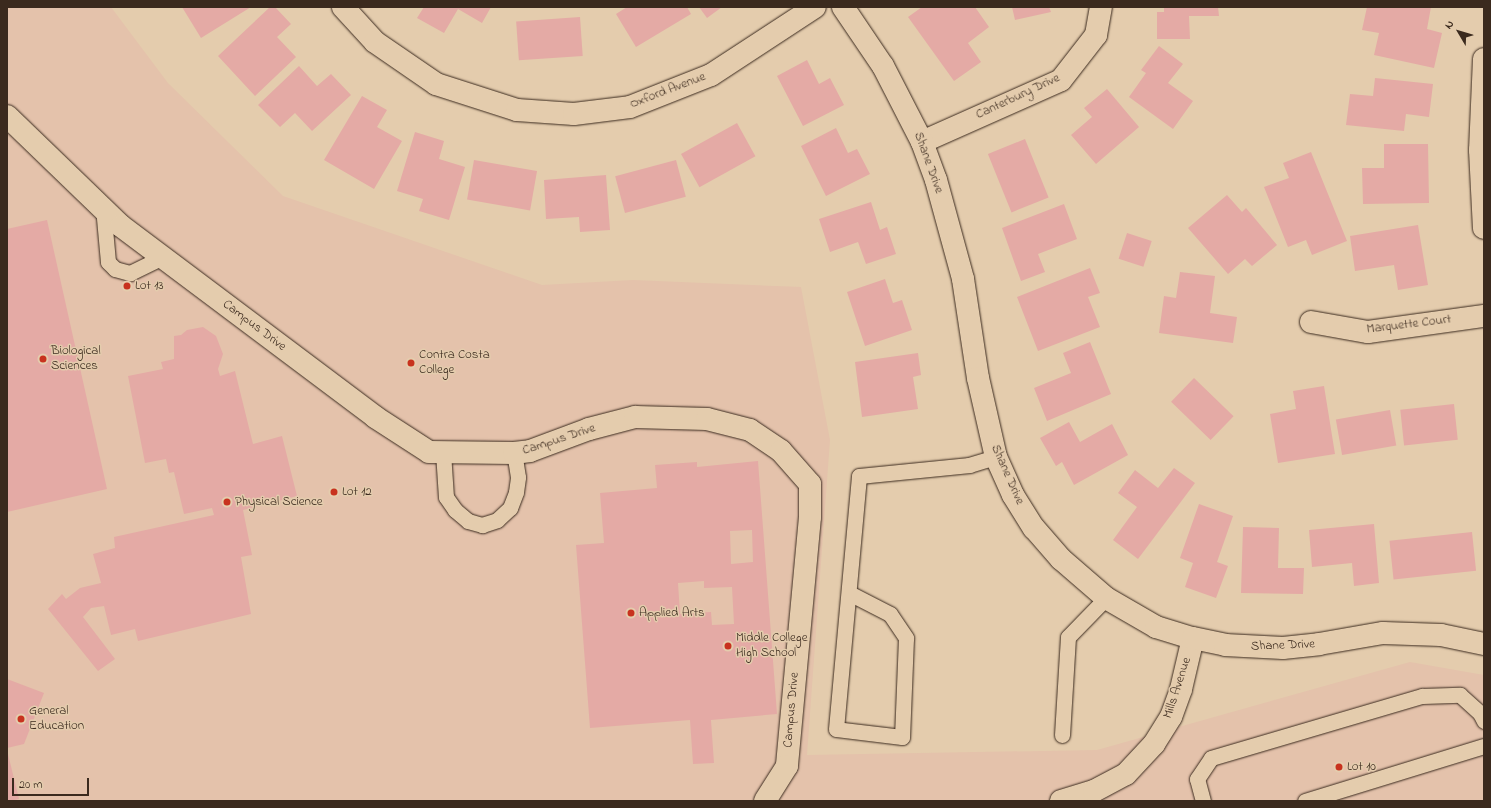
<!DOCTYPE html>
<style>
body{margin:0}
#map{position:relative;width:1491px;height:808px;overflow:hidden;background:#e4ccad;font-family:"Indie Flower",sans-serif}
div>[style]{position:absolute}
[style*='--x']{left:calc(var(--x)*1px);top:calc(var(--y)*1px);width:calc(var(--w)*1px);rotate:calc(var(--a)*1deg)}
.built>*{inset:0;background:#e4c2ab}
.building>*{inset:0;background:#e4aaa5;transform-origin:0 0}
.roads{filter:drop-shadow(0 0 1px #3b2a1e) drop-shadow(0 0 1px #3b2a1e)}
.service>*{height:15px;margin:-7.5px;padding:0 7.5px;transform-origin:7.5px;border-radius:7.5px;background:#e4ccad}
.minor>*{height:22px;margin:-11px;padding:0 11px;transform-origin:11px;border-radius:11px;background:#e4ccad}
.tertiary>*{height:22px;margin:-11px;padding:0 11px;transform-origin:11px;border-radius:11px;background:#e4ccad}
.dots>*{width:11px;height:11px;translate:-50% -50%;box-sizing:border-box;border:2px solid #e4ccad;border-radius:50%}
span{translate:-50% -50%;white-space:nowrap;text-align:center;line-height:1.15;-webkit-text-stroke:3px #e4ccad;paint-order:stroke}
.street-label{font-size:13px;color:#3b2a1e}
.poi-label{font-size:13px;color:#3b2a1e}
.left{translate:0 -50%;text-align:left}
.frame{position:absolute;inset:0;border:8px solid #3b2a1e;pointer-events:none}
.north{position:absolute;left:1439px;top:12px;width:40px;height:40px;-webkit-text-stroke:3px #e4ccad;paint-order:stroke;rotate:308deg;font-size:11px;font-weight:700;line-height:16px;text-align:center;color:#3b2a1e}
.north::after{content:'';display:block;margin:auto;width:14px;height:18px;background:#3b2a1e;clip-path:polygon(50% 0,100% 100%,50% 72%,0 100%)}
.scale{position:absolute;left:12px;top:778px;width:77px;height:18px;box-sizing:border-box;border:2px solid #3b2a1e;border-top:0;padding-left:5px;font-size:12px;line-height:14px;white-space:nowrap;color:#3b2a1e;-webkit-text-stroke:3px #e4ccad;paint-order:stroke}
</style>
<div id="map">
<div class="built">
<i style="clip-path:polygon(7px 7px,111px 7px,168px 83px,283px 196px,542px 285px,633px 280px,801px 287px,830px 440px,807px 755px,1097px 750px,1410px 662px,1484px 675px,1484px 801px,7px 801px)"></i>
</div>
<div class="building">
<i style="clip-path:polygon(182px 7px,251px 7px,201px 38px)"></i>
<i style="clip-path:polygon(270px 7px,275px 7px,291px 24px,277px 37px,296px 57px,255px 96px,218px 56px)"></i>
<i style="clip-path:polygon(424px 7px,491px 7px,482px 23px,458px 9px,444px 33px,417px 18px)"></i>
<i style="clip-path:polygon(627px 7px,687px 7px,691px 14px,636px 47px,616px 14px)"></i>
<i style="clip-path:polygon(699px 7px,722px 7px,707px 18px)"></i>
<i style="clip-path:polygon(922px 7px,975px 7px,989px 27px,968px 43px,981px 62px,954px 81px,908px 17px)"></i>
<i style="clip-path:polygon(1012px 7px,1049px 7px,1051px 12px,1015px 20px)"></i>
<i style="clip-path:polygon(1164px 7px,1218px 7px,1219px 16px,1189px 16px,1190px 39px,1157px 39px,1157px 12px,1164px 12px)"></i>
<i style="clip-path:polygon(1367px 7px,1431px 7px,1427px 29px,1442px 33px,1434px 68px,1374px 55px,1379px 33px,1362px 30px)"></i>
<i style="left:580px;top:17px;width:39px;height:64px;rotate:86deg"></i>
<i style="clip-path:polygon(1159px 46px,1183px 64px,1168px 83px,1193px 101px,1173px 129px,1129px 97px,1146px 73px,1141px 70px)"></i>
<i style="clip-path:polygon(807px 60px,819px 84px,830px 78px,844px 105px,803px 126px,777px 76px)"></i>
<i style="clip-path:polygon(299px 66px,317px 86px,331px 74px,351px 95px,312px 131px,295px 113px,280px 127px,258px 105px)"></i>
<i style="clip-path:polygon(1375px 78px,1433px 84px,1429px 117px,1406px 114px,1404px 131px,1346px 125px,1350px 94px,1373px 96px)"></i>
<i style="clip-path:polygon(1107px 89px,1139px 127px,1096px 164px,1071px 135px,1092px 117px,1084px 108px)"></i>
<i style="clip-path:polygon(362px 96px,387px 110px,377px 127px,402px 141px,374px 189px,324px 160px)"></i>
<i style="left:737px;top:123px;width:38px;height:64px;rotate:61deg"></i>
<i style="clip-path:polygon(836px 128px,848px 153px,857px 149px,870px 174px,826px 196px,801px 146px)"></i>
<i style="clip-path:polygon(415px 132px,444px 141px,439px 159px,465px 167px,449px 220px,419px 211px,423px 199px,397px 191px)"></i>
<i style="left:1025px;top:139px;width:63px;height:40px;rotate:68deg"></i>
<i style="clip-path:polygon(1384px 144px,1428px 144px,1429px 203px,1363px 204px,1362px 168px,1384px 168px)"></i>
<i style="clip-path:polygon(1311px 152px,1347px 241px,1312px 255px,1306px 240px,1288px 247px,1264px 187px,1289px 178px,1283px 163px)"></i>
<i style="left:474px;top:160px;width:64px;height:40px;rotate:10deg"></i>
<i style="left:676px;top:160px;width:38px;height:63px;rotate:75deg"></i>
<i style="clip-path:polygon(606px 175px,610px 230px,580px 232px,579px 217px,546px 219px,544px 180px)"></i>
<i style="clip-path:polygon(1227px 195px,1242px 212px,1246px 208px,1277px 245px,1252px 266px,1245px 259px,1228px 274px,1188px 228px)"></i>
<i style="clip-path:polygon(871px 202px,880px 230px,887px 227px,896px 254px,866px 264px,858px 242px,830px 252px,819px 219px)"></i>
<i style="clip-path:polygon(1064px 204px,1077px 239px,1038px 254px,1045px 272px,1021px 281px,1002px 228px)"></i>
<i style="clip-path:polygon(47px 220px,107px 489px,7px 512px,7px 229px)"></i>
<i style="clip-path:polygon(1418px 225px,1428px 285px,1398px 290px,1394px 265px,1355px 271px,1350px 236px)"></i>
<i style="left:1127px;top:233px;width:26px;height:27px;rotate:18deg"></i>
<i style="clip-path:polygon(1090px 268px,1100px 293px,1088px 297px,1100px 327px,1038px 351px,1017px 297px)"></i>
<i style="clip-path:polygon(1180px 272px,1215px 276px,1210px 313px,1237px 317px,1233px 343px,1159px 333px,1164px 296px,1176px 298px)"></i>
<i style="clip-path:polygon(885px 279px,893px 303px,902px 300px,912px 330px,865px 346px,847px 292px)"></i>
<i style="clip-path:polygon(203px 327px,216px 336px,223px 354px,218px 369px,220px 376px,235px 371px,253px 444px,282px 436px,297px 496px,243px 510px,252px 555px,241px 557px,251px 614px,138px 641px,135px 629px,111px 635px,104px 606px,91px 608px,83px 617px,115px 659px,98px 671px,48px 609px,62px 594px,66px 599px,80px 588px,101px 583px,93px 554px,115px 548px,114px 537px,214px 515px,212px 508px,184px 514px,174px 472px,169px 473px,166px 459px,145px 463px,128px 376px,163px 369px,161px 362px,174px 359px,174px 336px,181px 335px,187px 330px)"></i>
<i style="clip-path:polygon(1090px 342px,1111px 394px,1047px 421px,1034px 388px,1071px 373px,1063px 353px)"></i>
<i style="clip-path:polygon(918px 353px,921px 375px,913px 377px,918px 409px,862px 417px,855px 362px)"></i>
<i style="left:1194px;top:378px;width:55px;height:33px;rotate:44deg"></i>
<i style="clip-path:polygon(1324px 386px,1335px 454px,1278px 463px,1270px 414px,1296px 409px,1293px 391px)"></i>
<i style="left:1454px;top:404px;width:36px;height:54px;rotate:84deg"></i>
<i style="left:1390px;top:410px;width:36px;height:55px;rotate:80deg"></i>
<i style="clip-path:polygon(1069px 422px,1080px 442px,1112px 424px,1128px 455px,1074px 485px,1062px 462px,1056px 466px,1040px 438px)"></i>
<i style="clip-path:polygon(evenodd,758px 461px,777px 714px,711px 720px,714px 763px,693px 764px,690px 720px,590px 728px,576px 545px,604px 543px,600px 493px,657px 488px,655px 465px,697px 462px,697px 467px,758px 461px,752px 530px,753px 562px,731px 564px,730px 531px,752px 530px,758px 461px,704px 581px,704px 588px,732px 587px,734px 624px,712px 625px,711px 612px,680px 614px,678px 583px,704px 581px)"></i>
<i style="clip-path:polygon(1174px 468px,1195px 483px,1138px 559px,1113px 540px,1137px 507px,1118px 493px,1135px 470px,1158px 488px)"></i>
<i style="clip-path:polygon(1199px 504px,1233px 516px,1217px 562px,1228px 566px,1216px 598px,1185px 587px,1193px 563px,1180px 558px)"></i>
<i style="clip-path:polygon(1374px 524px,1379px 583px,1354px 586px,1352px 563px,1312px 567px,1309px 530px)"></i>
<i style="clip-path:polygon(1243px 527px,1279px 528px,1278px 568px,1304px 568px,1303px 594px,1241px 593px)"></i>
<i style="left:1472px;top:532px;width:39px;height:83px;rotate:84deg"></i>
<i style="clip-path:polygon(7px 679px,44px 693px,24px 744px,7px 748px)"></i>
<i style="clip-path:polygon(7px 750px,19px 799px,10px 801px,7px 801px)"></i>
</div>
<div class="roads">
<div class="service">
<i style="--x:103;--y:207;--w:55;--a:84.8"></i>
<i style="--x:108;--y:262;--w:10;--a:45"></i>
<i style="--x:115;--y:269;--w:16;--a:15"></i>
<i style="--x:130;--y:273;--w:37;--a:-26"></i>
<i style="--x:443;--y:452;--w:45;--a:86.2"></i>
<i style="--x:446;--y:497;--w:16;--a:55"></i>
<i style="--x:455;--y:510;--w:17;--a:40"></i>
<i style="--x:468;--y:521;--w:15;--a:16"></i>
<i style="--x:482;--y:525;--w:16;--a:-18"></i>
<i style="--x:497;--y:520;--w:18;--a:-43"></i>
<i style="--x:510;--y:508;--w:17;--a:-69"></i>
<i style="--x:516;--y:492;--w:15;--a:-82"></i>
<i style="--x:518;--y:477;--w:24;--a:-99"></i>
<i style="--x:849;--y:593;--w:46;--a:27.1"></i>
<i style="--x:890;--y:614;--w:29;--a:56"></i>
<i style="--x:906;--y:638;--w:99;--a:92.3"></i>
<i style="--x:902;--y:737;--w:66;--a:-173.1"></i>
<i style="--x:836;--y:729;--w:254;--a:-84.8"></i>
<i style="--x:859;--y:476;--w:111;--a:-5.7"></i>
<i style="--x:969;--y:465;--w:28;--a:-17"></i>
<i style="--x:1062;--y:735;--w:98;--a:-86.5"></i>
<i style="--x:1068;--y:637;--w:54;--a:-45.7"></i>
<i style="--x:1203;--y:801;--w:23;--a:-105"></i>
<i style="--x:1197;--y:779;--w:25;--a:-56"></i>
<i style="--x:1211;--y:758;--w:220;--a:-16.4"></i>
<i style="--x:1422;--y:696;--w:38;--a:-2"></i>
<i style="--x:1460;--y:695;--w:27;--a:42"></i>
<i style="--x:1480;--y:713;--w:9;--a:63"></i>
<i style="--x:1305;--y:801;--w:187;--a:-17.1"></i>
</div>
<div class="minor">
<i style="--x:343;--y:7;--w:47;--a:47.6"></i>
<i style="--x:375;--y:42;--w:74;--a:34.5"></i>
<i style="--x:436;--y:84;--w:85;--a:17.8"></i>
<i style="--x:517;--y:110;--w:57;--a:4"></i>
<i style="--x:574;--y:114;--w:56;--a:-7.1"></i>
<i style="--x:630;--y:107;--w:87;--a:-21.6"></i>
<i style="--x:711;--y:75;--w:124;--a:-33.2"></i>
<i style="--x:1484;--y:59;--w:91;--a:92.5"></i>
<i style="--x:1480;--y:150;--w:78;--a:87.1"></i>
<i style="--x:7;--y:116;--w:158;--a:44"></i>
<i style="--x:121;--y:226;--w:318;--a:36.9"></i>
<i style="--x:375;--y:417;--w:64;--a:32.9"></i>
<i style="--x:429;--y:452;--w:85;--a:0.7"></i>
<i style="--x:514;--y:453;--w:16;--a:-7"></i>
<i style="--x:530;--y:451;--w:63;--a:-20.4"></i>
<i style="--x:589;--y:429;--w:48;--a:-14.6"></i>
<i style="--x:635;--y:417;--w:72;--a:1.6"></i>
<i style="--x:707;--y:419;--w:44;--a:14.3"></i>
<i style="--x:750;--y:430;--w:37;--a:34"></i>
<i style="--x:781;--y:451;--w:44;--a:48.7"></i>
<i style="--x:810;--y:484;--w:33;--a:90"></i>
<i style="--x:810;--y:517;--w:250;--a:95.3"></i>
<i style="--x:787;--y:766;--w:41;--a:122.2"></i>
<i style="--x:922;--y:142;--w:152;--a:-24"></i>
<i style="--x:1061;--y:80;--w:57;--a:-52.1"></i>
<i style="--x:1096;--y:35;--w:28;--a:-80"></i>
<i style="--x:1311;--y:322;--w:58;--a:10"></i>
<i style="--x:1368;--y:332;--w:117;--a:-7.9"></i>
<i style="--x:1061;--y:801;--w:34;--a:-17"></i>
<i style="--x:1094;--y:791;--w:36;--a:-28"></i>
<i style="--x:1126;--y:774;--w:41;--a:-47"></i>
<i style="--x:1154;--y:744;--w:32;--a:-58"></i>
<i style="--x:1171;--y:717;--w:30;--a:-70"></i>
<i style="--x:1181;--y:689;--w:52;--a:-76.8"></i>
</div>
<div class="tertiary">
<i style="--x:843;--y:7;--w:71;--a:55.9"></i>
<i style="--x:883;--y:66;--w:85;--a:62.8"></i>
<i style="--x:922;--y:142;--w:40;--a:69.8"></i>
<i style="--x:936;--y:180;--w:103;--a:74.7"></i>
<i style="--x:963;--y:279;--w:100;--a:81.4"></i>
<i style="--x:978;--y:378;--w:81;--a:77.2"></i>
<i style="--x:996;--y:457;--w:42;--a:65.9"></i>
<i style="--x:1013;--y:495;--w:39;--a:58"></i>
<i style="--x:1034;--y:528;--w:41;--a:48.9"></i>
<i style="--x:1061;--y:559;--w:60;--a:40.9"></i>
<i style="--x:1106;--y:598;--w:58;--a:30.1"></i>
<i style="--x:1156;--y:627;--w:39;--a:17"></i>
<i style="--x:1193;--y:638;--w:33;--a:12"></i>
<i style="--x:1225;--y:645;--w:58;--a:3"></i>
<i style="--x:1283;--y:648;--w:36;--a:-6"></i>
<i style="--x:1319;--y:644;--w:65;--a:-9.8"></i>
<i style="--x:1383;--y:633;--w:58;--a:2"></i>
<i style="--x:1441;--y:635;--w:44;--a:11.8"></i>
</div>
</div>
<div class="dots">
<i style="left:127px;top:286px;background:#c8321e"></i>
<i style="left:43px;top:359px;background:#c8321e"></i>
<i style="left:411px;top:363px;background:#c8321e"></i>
<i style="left:334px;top:492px;background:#c8321e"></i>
<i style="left:227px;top:502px;background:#c8321e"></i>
<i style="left:631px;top:613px;background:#c8321e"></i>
<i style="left:728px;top:646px;background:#c8321e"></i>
<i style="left:21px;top:719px;background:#c8321e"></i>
<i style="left:1339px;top:767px;background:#c8321e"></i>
</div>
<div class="street-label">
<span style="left:668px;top:91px;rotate:-21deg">Oxford Avenue</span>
<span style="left:1018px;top:97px;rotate:-25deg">Canterbury Drive</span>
<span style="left:928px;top:163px;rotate:70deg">Shane Drive</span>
<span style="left:1409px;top:325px;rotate:-7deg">Marquette Court</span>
<span style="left:254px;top:326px;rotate:37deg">Campus Drive</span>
<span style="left:559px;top:440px;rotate:-18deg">Campus Drive</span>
<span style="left:1007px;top:475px;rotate:66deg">Shane Drive</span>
<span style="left:1283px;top:646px;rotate:-2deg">Shane Drive</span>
<span style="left:1178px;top:688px;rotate:-72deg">Mills Avenue</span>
<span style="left:792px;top:710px;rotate:-85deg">Campus Drive</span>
</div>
<div class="poi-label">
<span class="left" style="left:135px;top:286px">Lot 13</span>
<span class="left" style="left:51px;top:359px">Biological<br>Sciences</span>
<span class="left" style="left:419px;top:363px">Contra Costa<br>College</span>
<span class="left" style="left:342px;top:492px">Lot 12</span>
<span class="left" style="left:235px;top:502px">Physical Science</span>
<span class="left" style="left:639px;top:613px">Applied Arts</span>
<span class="left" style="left:736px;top:646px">Middle College<br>High School</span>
<span class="left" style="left:29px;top:719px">General<br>Education</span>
<span class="left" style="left:1347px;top:767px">Lot 10</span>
</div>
<div class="frame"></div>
<div class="north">N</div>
<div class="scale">20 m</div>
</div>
